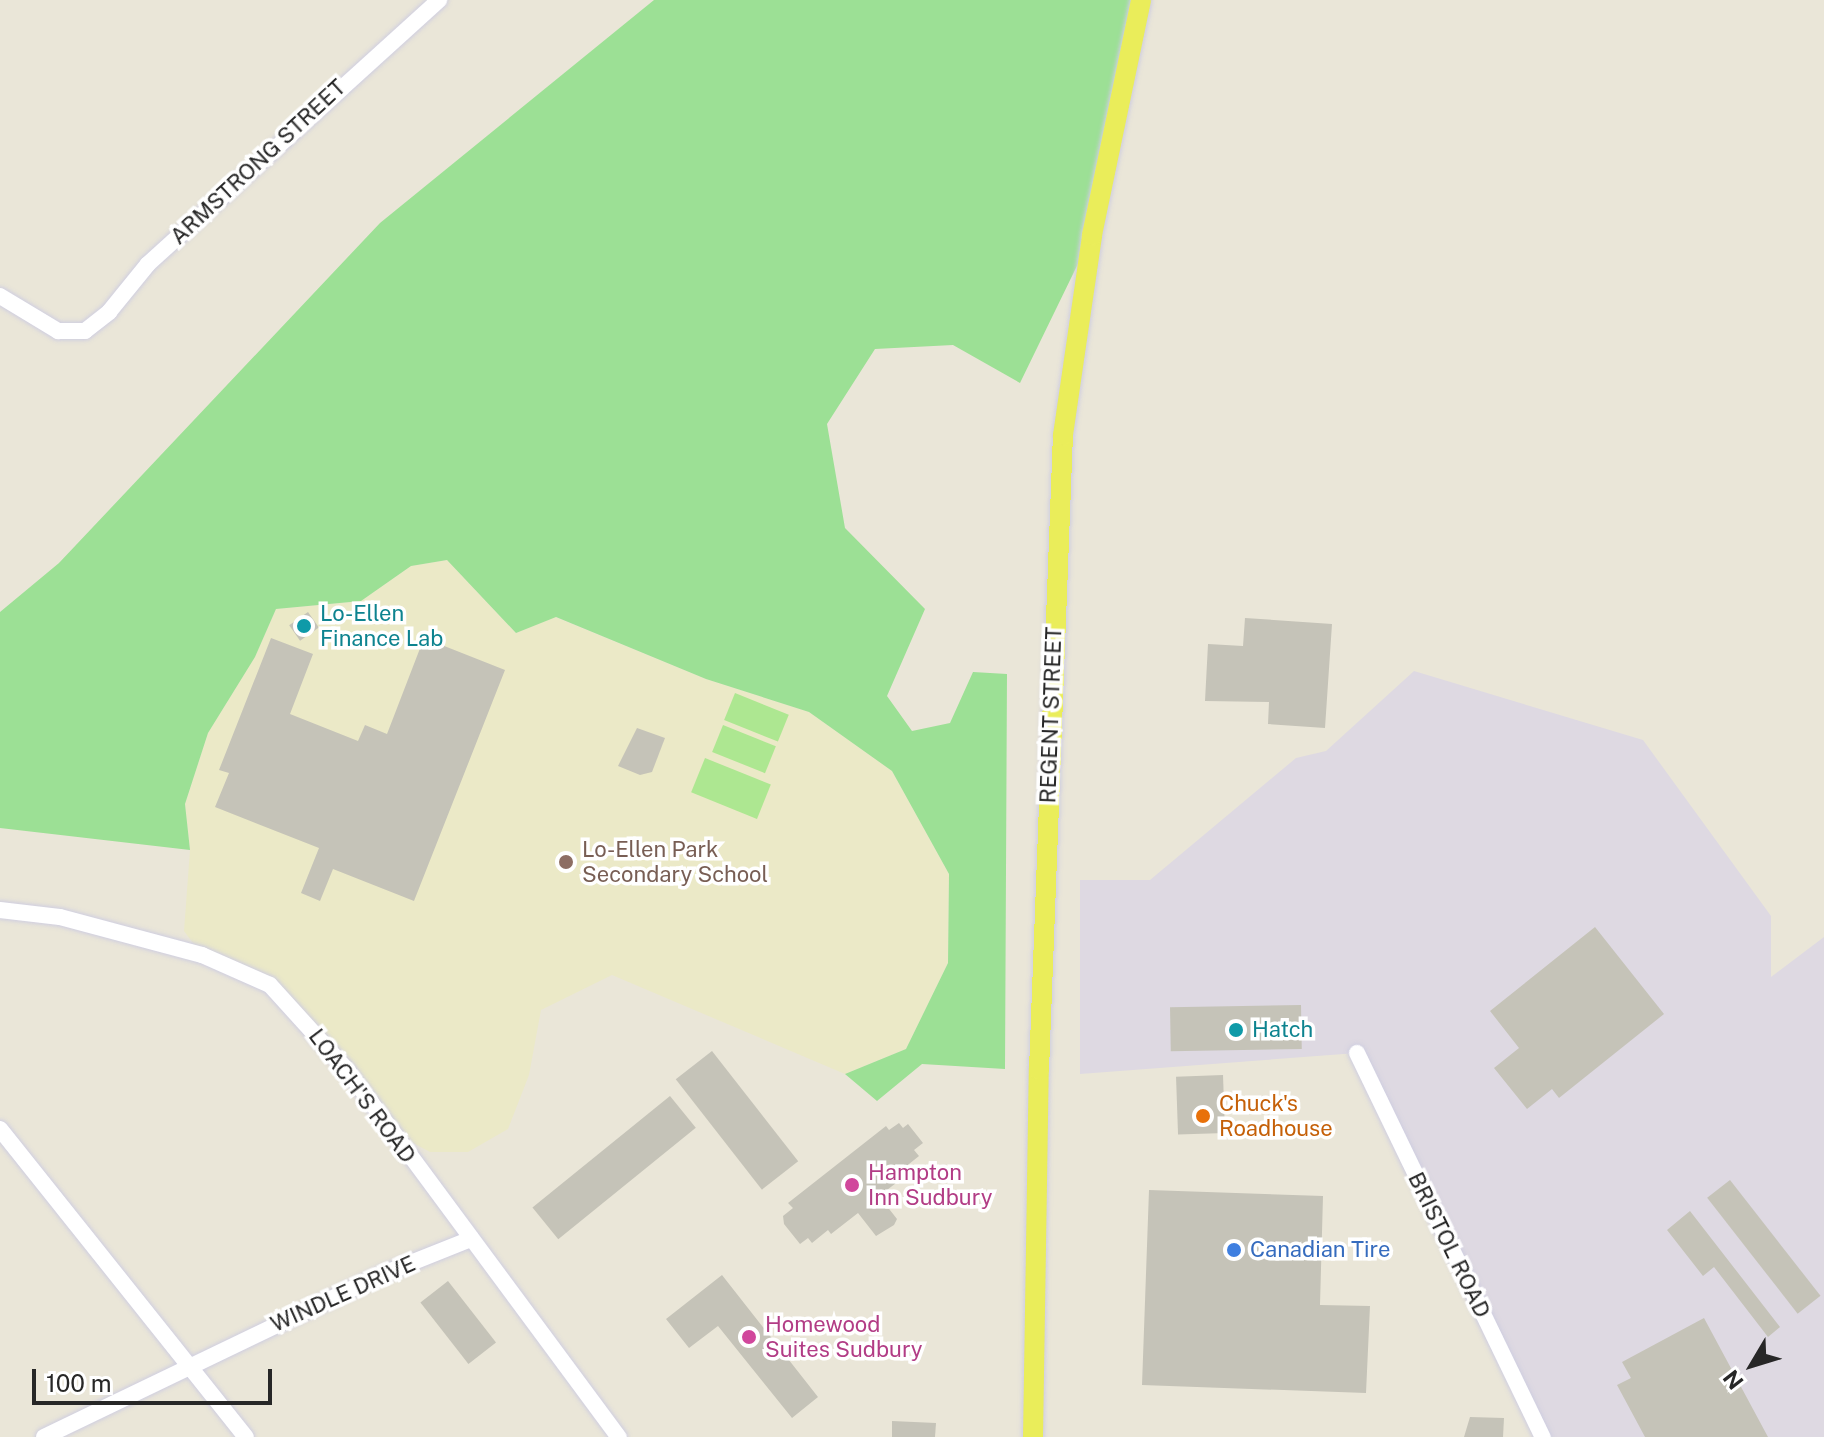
<!DOCTYPE html>
<style>
body{margin:0}
#map{position:relative;width:1824px;height:1437px;overflow:hidden;background:#eae6d8;font-family:"Public Sans",sans-serif}
div>[style]{position:absolute}
[style*='--x']{left:calc(var(--x)*1px);top:calc(var(--y)*1px);width:calc(var(--w)*1px);rotate:calc(var(--a)*1deg)}
.industrial>*{inset:0;background:#ded9e2}
.education>*{inset:0;background:#ebe9c7}
.green>*{inset:0;background:#9ce095}
.pitch>*{inset:0;background:#ade791;transform-origin:0 0}
.building>*{inset:0;background:#c5c3b8;transform-origin:0 0}
.roads{filter:drop-shadow(0 0 2px #cfcee0) drop-shadow(0 0 2px #cfcee0)}
.minor>*{height:16px;margin:-8px;padding:0 8px;transform-origin:8px;border-radius:8px;background:#fff}
.major>*{height:20px;margin:-10px;padding:0 10px;transform-origin:10px;border-radius:10px;background:#eaed5a}
.dots>*{width:22px;height:22px;translate:-50% -50%;box-sizing:border-box;border:4px solid #fff;border-radius:50%}
span{translate:-50% -50%;white-space:nowrap;text-align:center;line-height:1.15;-webkit-text-stroke:7px #fff;paint-order:stroke}
.street-label{font-size:22px;color:#272727}
.culture-label{font-size:22px;color:#0d838f}
.left{translate:0 -50%;text-align:left}
.education-label{font-size:22px;color:#785e54}
.food-label{font-size:22px;color:#c56008}
.hotel-label{font-size:22px;color:#b23c85}
.shop-label{font-size:22px;color:#366cbe}
.north{position:absolute;left:1712px;top:1325px;width:80px;height:80px;-webkit-text-stroke:6px #fff;paint-order:stroke;rotate:232deg;font-size:22px;font-weight:700;line-height:32px;text-align:center;color:#272727}
.north::after{content:'';display:block;margin:auto;width:28px;height:36px;background:#272727;clip-path:polygon(50% 0,100% 100%,50% 72%,0 100%)}
.scale{position:absolute;left:32px;top:1369px;width:240px;height:36px;box-sizing:border-box;border:4px solid #272727;border-top:0;padding-left:10px;font-size:24px;line-height:28px;white-space:nowrap;color:#272727;-webkit-text-stroke:6px #fff;paint-order:stroke}
</style>
<div id="map">
<div class="industrial">
<i style="clip-path:polygon(1414px 671px,1643px 740px,1771px 916px,1771px 977px,1824px 937px,1824px 1437px,1543px 1437px,1357px 1053px,1080px 1074px,1080px 880px,1150px 880px,1296px 758px,1326px 751px)"></i>
</div>
<div class="education">
<i style="clip-path:polygon(447px 560px,516px 633px,555px 617px,706px 679px,809px 712px,892px 771px,949px 874px,948px 963px,906px 1049px,845px 1074px,612px 975px,541px 1010px,529px 1075px,508px 1129px,468px 1152px,430px 1152px,387px 1129px,270px 985px,202px 955px,184px 931px,190px 850px,185px 804px,208px 733px,255px 657px,276px 609px,361px 601px,411px 566px)"></i>
</div>
<div class="green">
<i style="clip-path:polygon(654px 0,1141px 0,1092px 235px,1020px 383px,953px 345px,875px 349px,827px 424px,845px 528px,925px 609px,887px 696px,912px 731px,950px 723px,973px 672px,1007px 674px,1005px 1069px,922px 1064px,877px 1101px,845px 1074px,906px 1049px,948px 963px,949px 874px,892px 771px,809px 712px,706px 679px,556px 617px,516px 633px,447px 560px,411px 566px,361px 601px,276px 609px,255px 657px,208px 733px,185px 804px,190px 850px,0 828px,0 612px,59px 563px,380px 223px)"></i>
</div>
<div class="pitch">
<i style="left:735px;top:693px;width:58px;height:29px;rotate:22deg"></i>
<i style="left:723px;top:725px;width:57px;height:29px;rotate:22deg"></i>
<i style="left:705px;top:758px;width:71px;height:37px;rotate:22deg"></i>
</div>
<div class="building">
<i style="left:308px;top:612px;width:19px;height:23px;rotate:55deg"></i>
<i style="clip-path:polygon(1245px 618px,1332px 624px,1325px 728px,1268px 724px,1269px 702px,1205px 701px,1208px 644px,1243px 646px)"></i>
<i style="clip-path:polygon(271px 638px,313px 654px,290px 714px,358px 741px,365px 725px,387px 734px,424px 638px,505px 670px,414px 901px,333px 869px,320px 901px,301px 893px,319px 848px,215px 807px,229px 773px,219px 770px)"></i>
<i style="clip-path:polygon(637px 728px,665px 738px,652px 772px,640px 775px,618px 766px)"></i>
<i style="clip-path:polygon(1595px 927px,1664px 1014px,1559px 1098px,1552px 1089px,1527px 1109px,1494px 1068px,1519px 1048px,1490px 1011px)"></i>
<i style="left:1301px;top:1005px;width:44px;height:131px;rotate:89deg"></i>
<i style="left:712px;top:1051px;width:140px;height:46px;rotate:52deg"></i>
<i style="left:1223px;top:1075px;width:58px;height:47px;rotate:88deg"></i>
<i style="left:670px;top:1096px;width:41px;height:177px;rotate:51deg"></i>
<i style="clip-path:polygon(899px 1123px,903px 1128px,908px 1124px,923px 1143px,914px 1150px,919px 1156px,904px 1168px,908px 1174px,879px 1196px,897px 1219px,894px 1225px,876px 1236px,858px 1213px,831px 1234px,828px 1230px,812px 1243px,808px 1238px,800px 1244px,784px 1224px,783px 1216px,793px 1208px,788px 1203px,886px 1126px,889px 1130px)"></i>
<i style="left:1730px;top:1180px;width:147px;height:29px;rotate:52deg"></i>
<i style="clip-path:polygon(1149px 1190px,1323px 1196px,1320px 1305px,1370px 1306px,1366px 1393px,1142px 1385px)"></i>
<i style="clip-path:polygon(1690px 1211px,1780px 1327px,1768px 1337px,1714px 1267px,1703px 1276px,1667px 1230px)"></i>
<i style="clip-path:polygon(722px 1275px,818px 1397px,792px 1418px,718px 1326px,689px 1348px,666px 1319px)"></i>
<i style="left:448px;top:1281px;width:78px;height:35px;rotate:52deg"></i>
<i style="clip-path:polygon(1704px 1318px,1768px 1437px,1645px 1437px,1617px 1385px,1631px 1378px,1622px 1362px)"></i>
<i style="clip-path:polygon(1470px 1417px,1504px 1418px,1503px 1437px,1464px 1437px)"></i>
<i style="clip-path:polygon(892px 1421px,936px 1423px,935px 1437px,892px 1437px)"></i>
</div>
<div class="roads">
<div class="minor">
<i style="--x:0;--y:296;--w:68;--a:31.1"></i>
<i style="--x:58;--y:331;--w:27;--a:0"></i>
<i style="--x:85;--y:331;--w:31;--a:-38"></i>
<i style="--x:109;--y:312;--w:62;--a:-50.9"></i>
<i style="--x:148;--y:264;--w:393;--a:-42.2"></i>
<i style="--x:0;--y:910;--w:60;--a:6.7"></i>
<i style="--x:60;--y:917;--w:147;--a:15"></i>
<i style="--x:202;--y:955;--w:74;--a:23.8"></i>
<i style="--x:270;--y:985;--w:115;--a:47.8"></i>
<i style="--x:347;--y:1070;--w:457;--a:53.5"></i>
<i style="--x:1357;--y:1053;--w:427;--a:64.2"></i>
<i style="--x:0;--y:1129;--w:394;--a:51.4"></i>
<i style="--x:44;--y:1437;--w:376;--a:-25.7"></i>
<i style="--x:383;--y:1274;--w:95;--a:-21.7"></i>
</div>
<div class="major">
<i style="--x:1033;--y:1437;--w:367;--a:-89.1"></i>
<i style="--x:1039;--y:1070;--w:635;--a:-87.84"></i>
<i style="--x:1063;--y:435;--w:202;--a:-81.7"></i>
<i style="--x:1092;--y:235;--w:240;--a:-78.2"></i>
</div>
</div>
<div class="dots">
<i style="left:304px;top:626px;background:#0f9aa8"></i>
<i style="left:566px;top:862px;background:#8d6e63"></i>
<i style="left:1236px;top:1030px;background:#0f9aa8"></i>
<i style="left:1203px;top:1116px;background:#e8710a"></i>
<i style="left:852px;top:1185px;background:#d1479c"></i>
<i style="left:1234px;top:1250px;background:#3f7fe0"></i>
<i style="left:749px;top:1337px;background:#d1479c"></i>
</div>
<div class="street-label">
<span style="left:258px;top:162px;rotate:-43deg">ARMSTRONG STREET</span>
<span style="left:1051px;top:715px;rotate:-88deg">REGENT STREET</span>
<span style="left:362px;top:1096px;rotate:53deg">LOACH'S ROAD</span>
<span style="left:1449px;top:1245px;rotate:64deg">BRISTOL ROAD</span>
<span style="left:343px;top:1294px;rotate:-24deg">WINDLE DRIVE</span>
</div>
<div class="culture-label">
<span class="left" style="left:320px;top:626px">Lo-Ellen<br>Finance Lab</span>
<span class="left" style="left:1252px;top:1030px">Hatch</span>
</div>
<div class="education-label">
<span class="left" style="left:582px;top:862px">Lo-Ellen Park<br>Secondary School</span>
</div>
<div class="food-label">
<span class="left" style="left:1219px;top:1116px">Chuck's<br>Roadhouse</span>
</div>
<div class="hotel-label">
<span class="left" style="left:868px;top:1185px">Hampton<br>Inn Sudbury</span>
<span class="left" style="left:765px;top:1337px">Homewood<br>Suites Sudbury</span>
</div>
<div class="shop-label">
<span class="left" style="left:1250px;top:1250px">Canadian Tire</span>
</div>
<div class="north">N</div>
<div class="scale">100 m</div>
</div>
